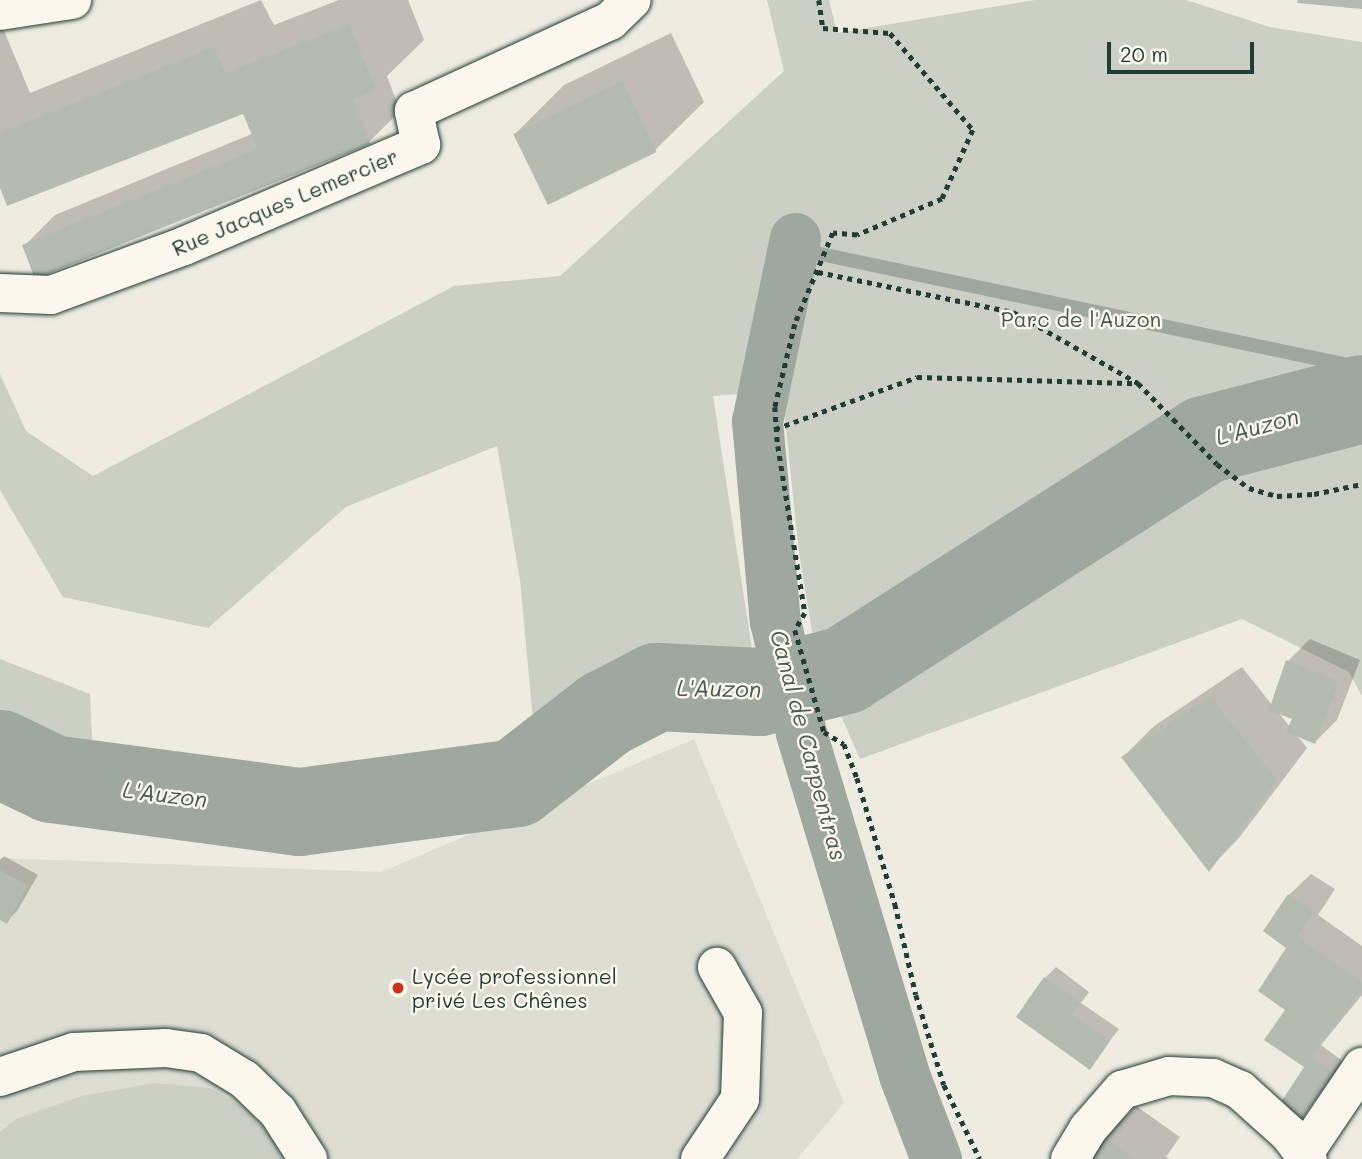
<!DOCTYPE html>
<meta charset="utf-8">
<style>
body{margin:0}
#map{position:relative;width:1362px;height:1159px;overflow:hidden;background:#eeece1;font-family:Mali,sans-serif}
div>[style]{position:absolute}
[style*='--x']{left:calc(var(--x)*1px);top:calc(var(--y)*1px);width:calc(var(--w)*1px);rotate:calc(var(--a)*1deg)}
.built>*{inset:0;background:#ddddd2}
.green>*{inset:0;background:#cbcfc4}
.shadow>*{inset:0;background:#0003}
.stream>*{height:14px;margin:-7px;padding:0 7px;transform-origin:7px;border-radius:7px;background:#9fa89f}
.canal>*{height:51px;margin:-25.5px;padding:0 25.5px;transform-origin:25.5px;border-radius:25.5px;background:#9fa89f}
.river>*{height:88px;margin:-44px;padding:0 44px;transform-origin:44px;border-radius:44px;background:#9fa89f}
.building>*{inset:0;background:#b4bbb0;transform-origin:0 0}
.path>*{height:4.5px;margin-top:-2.25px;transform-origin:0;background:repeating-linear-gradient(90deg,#1f3d34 0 5px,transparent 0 10px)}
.roads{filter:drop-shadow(0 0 2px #1f3d34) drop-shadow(0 0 2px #1f3d34)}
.minor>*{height:38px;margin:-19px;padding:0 19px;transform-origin:19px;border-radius:19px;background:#fbf7ec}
.dots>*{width:19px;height:19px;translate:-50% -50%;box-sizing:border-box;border:4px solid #fbf7ec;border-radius:50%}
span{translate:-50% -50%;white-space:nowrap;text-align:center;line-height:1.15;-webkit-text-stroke:5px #fbf7ec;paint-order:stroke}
.street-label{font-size:21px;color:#1f3d34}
.park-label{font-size:21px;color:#415a51}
.poi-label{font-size:21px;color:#1f3d34}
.left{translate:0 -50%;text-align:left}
.water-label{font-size:23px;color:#455d54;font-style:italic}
.scale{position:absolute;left:1107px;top:42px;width:147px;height:32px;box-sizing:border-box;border:4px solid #1f3d34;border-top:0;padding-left:9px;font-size:21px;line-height:24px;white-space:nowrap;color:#1f3d34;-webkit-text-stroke:5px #fbf7ec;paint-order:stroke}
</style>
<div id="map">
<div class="built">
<i style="clip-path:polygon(694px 739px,844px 1103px,797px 1159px,0 1159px,0 858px,381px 872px)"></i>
</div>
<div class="green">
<i style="clip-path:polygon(767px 0,829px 0,837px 33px,1035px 0,1186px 0,1270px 27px,1362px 42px,1362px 696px,1349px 672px,1242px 619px,860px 759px,817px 661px,799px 553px,782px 391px,713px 396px,756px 675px,657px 674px,535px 742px,520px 580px,497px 446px,346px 507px,208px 628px,63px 597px,0 490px,0 374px,26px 431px,93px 476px,454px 286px,560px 276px,784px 71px)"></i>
<i style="clip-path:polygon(0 659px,90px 694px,96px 824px,0 800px)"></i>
<i style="clip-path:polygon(154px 1083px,210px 1088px,247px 1110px,292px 1159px,0 1159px,0 1132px,16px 1119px,82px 1096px)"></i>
</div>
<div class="shadow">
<i style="clip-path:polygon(261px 0,274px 25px,339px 0,408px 0,424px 40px,387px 76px,400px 111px,369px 142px,24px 246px,55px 215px,254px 133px,244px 112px,0 183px,0 21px,30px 93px)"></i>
<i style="clip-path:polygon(671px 33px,704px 102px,655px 150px,515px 134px,564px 85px)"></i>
<i style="clip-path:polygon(evenodd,1310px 639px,1360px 660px,1337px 720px,1315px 742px,1296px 734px,1307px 748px,1239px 838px,1209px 869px,1123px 757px,1154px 726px,1242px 667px,1272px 705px,1288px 661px,1310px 639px,1278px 712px,1294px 718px,1290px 727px,1278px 712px)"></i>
<i style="clip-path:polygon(4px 856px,38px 875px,17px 911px,6px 922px,0 918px,0 860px)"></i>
<i style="clip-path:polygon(1311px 874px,1335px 889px,1318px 915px,1362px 946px,1362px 995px,1321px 1045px,1344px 1062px,1298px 1123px,1306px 1067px,1287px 1009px,1289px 895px)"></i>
<i style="clip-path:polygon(1056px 967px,1089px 992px,1081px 1003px,1119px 1029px,1089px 1068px,1045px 978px)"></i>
<i style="clip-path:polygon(1136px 1106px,1180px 1137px,1166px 1157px,1169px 1159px,1093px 1159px,1104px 1138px)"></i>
</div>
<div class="stream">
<i style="--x:792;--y:248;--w:582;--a:11.89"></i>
</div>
<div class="canal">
<i style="--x:795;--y:238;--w:187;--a:101.7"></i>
<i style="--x:757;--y:421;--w:201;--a:84.9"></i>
<i style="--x:775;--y:621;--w:115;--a:76.9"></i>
<i style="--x:801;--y:733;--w:357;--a:73.2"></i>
<i style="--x:904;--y:1075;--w:90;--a:69.1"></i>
</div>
<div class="river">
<i style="--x:0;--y:754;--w:58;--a:25.7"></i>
<i style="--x:52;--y:779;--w:250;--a:7.6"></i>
<i style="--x:300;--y:812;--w:218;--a:-7.6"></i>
<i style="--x:516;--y:783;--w:113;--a:-37.8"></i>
<i style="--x:605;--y:714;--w:59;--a:-27.4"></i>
<i style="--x:657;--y:687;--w:102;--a:2.8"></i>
<i style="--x:759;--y:692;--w:89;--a:-14.3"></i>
<i style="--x:845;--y:670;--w:427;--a:-32.6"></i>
<i style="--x:1205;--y:440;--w:162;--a:-14.6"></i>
</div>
<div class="building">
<i style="clip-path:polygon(1298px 0,1362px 0,1362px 9px,1297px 3px)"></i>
<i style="clip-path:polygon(349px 25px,376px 90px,353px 99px,370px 144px,35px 279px,22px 245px,258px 149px,243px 114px,7px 206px,0 188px,0 133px,214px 47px,225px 73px)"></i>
<i style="left:622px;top:81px;width:79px;height:121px;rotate:64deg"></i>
<i style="clip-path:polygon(1286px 660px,1339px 682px,1315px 744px,1286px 732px,1292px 719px,1269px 710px)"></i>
<i style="clip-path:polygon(1210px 697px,1277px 780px,1209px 872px,1121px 757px)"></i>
<i style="clip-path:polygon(0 870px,28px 886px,7px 924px,0 920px)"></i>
<i style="clip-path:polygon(1288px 894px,1314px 911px,1297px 937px,1362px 982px,1362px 989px,1311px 1057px,1334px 1073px,1297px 1126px,1279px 1105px,1304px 1067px,1264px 1040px,1285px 1010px,1258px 991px,1286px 948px,1263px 931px)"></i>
<i style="clip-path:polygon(1044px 977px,1080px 1003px,1071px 1015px,1110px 1041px,1090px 1070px,1016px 1017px)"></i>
<i style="clip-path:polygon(1103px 1136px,1136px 1159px,1088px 1159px)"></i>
</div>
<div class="path">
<i style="--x:819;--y:0;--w:28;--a:82"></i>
<i style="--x:823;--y:28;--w:67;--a:4.3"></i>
<i style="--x:890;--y:33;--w:128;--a:49.4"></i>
<i style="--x:973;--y:130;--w:76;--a:114.2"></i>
<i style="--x:942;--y:199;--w:92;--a:157"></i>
<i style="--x:857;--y:235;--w:24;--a:-175"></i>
<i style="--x:833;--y:233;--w:99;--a:112.7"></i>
<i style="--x:795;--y:324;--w:85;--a:103.5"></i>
<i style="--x:775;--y:407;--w:39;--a:86"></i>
<i style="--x:778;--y:446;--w:169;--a:80.8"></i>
<i style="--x:805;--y:613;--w:20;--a:120"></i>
<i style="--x:795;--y:630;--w:106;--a:74.1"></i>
<i style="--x:824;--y:732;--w:23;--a:31"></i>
<i style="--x:844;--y:744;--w:36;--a:69"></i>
<i style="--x:857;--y:778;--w:132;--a:73.2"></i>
<i style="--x:895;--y:904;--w:93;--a:77"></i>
<i style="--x:916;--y:995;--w:94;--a:72.7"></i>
<i style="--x:944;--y:1085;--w:82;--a:64.1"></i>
<i style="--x:818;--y:272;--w:199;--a:11.6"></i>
<i style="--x:1013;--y:312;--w:144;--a:29.6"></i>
<i style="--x:1138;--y:383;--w:113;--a:45.7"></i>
<i style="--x:1217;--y:464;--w:40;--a:37"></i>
<i style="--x:1249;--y:488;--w:29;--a:16"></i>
<i style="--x:1277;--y:496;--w:37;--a:-3"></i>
<i style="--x:1314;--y:494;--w:49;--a:-11.8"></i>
<i style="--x:775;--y:429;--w:151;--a:-20.1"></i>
<i style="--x:917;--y:377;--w:220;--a:1.6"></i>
</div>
<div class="roads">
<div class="minor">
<i style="--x:0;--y:11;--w:73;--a:-8.7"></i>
<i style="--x:0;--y:293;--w:51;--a:2.2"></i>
<i style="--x:51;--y:295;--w:142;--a:-20.2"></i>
<i style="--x:184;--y:246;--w:258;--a:-23.1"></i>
<i style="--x:421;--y:145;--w:35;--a:-102"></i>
<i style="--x:414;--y:111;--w:216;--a:-24.7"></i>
<i style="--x:610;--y:21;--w:30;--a:-44"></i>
<i style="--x:0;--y:1077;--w:78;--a:-18.7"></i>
<i style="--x:74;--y:1052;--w:92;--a:-2.5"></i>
<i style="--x:166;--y:1048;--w:35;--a:8"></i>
<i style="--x:201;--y:1053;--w:50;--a:31.2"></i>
<i style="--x:244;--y:1079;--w:47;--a:44.1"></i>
<i style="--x:278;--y:1112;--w:56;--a:57.4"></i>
<i style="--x:1304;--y:1153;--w:104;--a:-56"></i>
<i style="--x:700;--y:1159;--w:72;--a:-56.3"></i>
<i style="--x:740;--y:1099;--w:86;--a:-88"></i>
<i style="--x:743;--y:1013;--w:53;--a:-119.5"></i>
<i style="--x:1070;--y:1159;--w:35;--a:-59"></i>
<i style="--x:1088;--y:1129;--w:52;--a:-48.9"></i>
<i style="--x:1122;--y:1090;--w:49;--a:-16.6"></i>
<i style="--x:1169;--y:1076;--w:44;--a:2.6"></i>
<i style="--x:1213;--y:1078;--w:30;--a:24"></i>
<i style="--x:1240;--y:1090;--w:66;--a:41.9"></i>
<i style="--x:1289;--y:1134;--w:31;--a:53"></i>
</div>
</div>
<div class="dots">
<i style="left:398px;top:988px;background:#c8321e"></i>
</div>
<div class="street-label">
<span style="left:285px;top:202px;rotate:-23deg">Rue Jacques Lemercier</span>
</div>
<div class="park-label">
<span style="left:1081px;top:319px">Parc de l'Auzon</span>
</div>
<div class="poi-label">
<span class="left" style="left:412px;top:988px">Lycée professionnel<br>privé Les Chênes</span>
</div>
<div class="water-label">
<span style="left:1257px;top:426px;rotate:-15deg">L'Auzon</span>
<span style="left:719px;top:688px;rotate:1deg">L'Auzon</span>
<span style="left:809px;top:745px;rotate:75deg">Canal de Carpentras</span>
<span style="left:165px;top:794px;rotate:7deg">L'Auzon</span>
</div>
<div class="scale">20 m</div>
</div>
